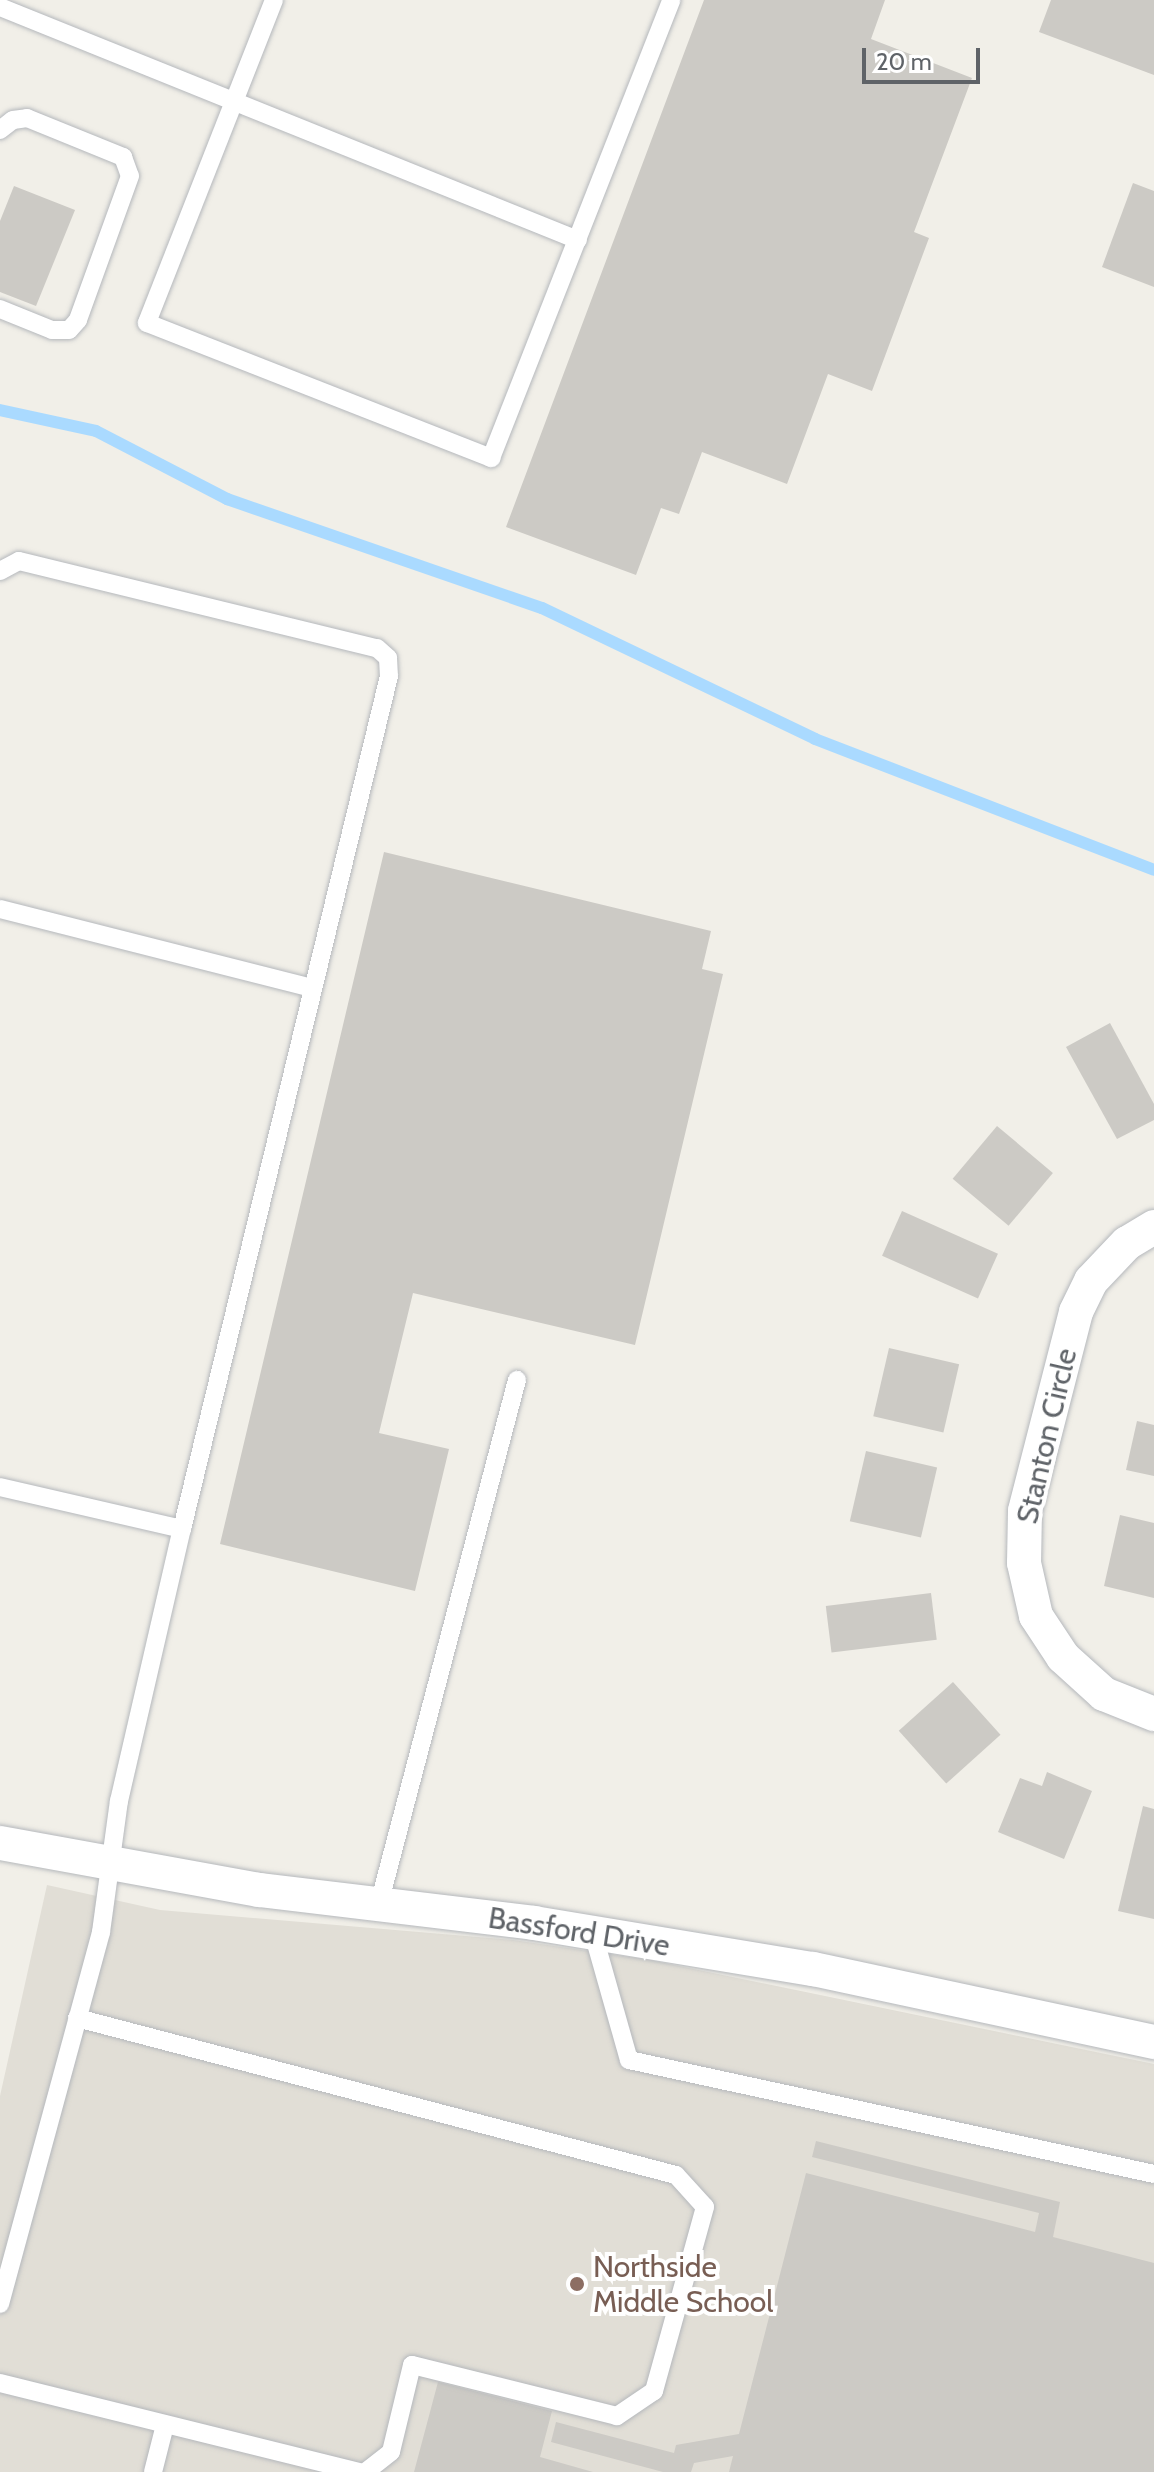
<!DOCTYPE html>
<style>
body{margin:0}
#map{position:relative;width:1154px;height:2472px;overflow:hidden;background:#f1efe8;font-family:Cabin,sans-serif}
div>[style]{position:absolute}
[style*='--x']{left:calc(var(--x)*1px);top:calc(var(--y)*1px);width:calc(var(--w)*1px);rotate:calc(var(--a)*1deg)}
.education>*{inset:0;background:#e1ded6}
.stream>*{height:12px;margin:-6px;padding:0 6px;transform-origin:6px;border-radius:6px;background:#aadaff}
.building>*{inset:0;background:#cccac5;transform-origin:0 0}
.roads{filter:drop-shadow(0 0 2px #b5b8bc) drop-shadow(0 0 2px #b5b8bc)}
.lane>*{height:18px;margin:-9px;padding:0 9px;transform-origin:9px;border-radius:9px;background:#fff}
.street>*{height:34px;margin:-17px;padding:0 17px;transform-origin:17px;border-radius:17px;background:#fff}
.dots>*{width:22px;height:22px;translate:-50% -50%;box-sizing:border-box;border:4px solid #fff;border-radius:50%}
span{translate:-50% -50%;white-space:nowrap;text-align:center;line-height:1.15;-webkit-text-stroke:8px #fff;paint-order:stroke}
.street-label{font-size:30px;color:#5f6368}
.education-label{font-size:30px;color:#785e54}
.left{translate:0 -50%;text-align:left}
.scale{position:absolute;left:862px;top:48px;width:118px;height:36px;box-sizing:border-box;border:4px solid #5f6368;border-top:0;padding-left:10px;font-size:24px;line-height:28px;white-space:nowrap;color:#5f6368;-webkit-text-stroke:6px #fff;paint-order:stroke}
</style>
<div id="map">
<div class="education">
<i style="clip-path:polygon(47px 1885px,160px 1910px,513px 1940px,650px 1960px,1154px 2064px,1154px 2472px,0 2472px,0 2096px)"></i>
</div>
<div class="stream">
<i style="--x:0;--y:410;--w:98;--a:12.3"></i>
<i style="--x:96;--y:431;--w:148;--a:27.4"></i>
<i style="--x:227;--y:499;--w:333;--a:19.1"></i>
<i style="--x:542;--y:608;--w:303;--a:25.6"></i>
<i style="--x:815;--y:739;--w:363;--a:21.1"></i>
</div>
<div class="building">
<i style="clip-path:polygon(704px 0,885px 0,871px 39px,972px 78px,914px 232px,929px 238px,872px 391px,828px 374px,787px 484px,702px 452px,679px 514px,661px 508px,636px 575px,506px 527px)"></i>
<i style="clip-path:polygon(1051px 0,1154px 0,1154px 75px,1039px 32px)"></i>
<i style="clip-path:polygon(1133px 183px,1154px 191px,1154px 287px,1102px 267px)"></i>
<i style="clip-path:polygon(14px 186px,75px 210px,36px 306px,0 292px,0 221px)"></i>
<i style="clip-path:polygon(384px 852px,711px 931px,702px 969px,723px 974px,635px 1345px,413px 1293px,379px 1433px,449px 1449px,415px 1591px,220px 1544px)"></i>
<i style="clip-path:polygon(1110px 1023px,1154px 1104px,1154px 1120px,1117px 1139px,1066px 1047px)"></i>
<i style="left:997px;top:1126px;width:73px;height:69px;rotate:40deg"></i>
<i style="left:902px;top:1211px;width:105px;height:49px;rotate:24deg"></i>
<i style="left:889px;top:1348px;width:72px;height:70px;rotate:13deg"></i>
<i style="clip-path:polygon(1137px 1421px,1154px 1425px,1154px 1476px,1126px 1470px)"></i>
<i style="left:866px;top:1451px;width:73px;height:72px;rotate:13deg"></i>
<i style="clip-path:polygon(1120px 1515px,1154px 1523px,1154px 1598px,1104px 1586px)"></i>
<i style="left:931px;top:1593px;width:47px;height:106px;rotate:83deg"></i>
<i style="left:953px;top:1682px;width:71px;height:73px;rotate:48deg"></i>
<i style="clip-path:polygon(1047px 1772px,1092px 1791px,1064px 1859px,998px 1832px,1020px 1778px,1042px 1786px)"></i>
<i style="clip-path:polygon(1143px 1806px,1154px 1809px,1154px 1919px,1118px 1911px)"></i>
<i style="clip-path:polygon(816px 2141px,1060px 2202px,1053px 2237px,1154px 2263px,1154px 2472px,729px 2472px,733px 2456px,694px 2463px,691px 2472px,663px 2472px,551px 2442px,556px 2422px,674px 2453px,676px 2445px,739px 2434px,806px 2173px,1035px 2232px,1039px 2213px,812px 2157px)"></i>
<i style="clip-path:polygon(438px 2382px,552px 2411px,540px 2457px,593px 2472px,414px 2472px)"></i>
</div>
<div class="roads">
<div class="lane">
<i style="--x:274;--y:0;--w:347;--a:111.5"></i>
<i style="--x:147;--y:323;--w:370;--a:21.4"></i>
<i style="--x:491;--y:458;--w:492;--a:-68.5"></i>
<i style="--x:0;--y:7;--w:623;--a:21.96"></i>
<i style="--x:0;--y:130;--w:16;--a:-38"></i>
<i style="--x:13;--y:120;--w:14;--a:-8"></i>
<i style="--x:27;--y:118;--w:104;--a:22.1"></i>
<i style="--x:123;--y:157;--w:20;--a:70"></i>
<i style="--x:130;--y:176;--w:153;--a:109.9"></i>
<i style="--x:78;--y:320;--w:13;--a:132"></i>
<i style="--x:69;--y:330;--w:17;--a:180"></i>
<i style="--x:52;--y:330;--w:56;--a:-158"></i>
<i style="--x:0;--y:571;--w:21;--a:-28"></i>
<i style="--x:19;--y:561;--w:368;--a:13.7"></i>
<i style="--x:377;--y:648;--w:15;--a:42"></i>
<i style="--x:388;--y:658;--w:18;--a:87"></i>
<i style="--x:389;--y:676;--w:878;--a:103.64"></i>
<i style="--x:182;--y:1529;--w:187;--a:-167"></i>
<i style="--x:0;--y:909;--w:322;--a:14.2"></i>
<i style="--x:379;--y:1904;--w:542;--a:-75.25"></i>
<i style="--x:593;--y:1933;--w:132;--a:74.2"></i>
<i style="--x:629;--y:2060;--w:537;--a:12.25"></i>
<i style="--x:77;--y:2018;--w:619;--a:14.69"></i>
<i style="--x:676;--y:2175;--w:43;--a:47.8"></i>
<i style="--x:705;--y:2207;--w:191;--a:105.5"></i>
<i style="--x:654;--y:2391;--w:45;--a:146"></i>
<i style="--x:617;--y:2416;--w:211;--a:-166"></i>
<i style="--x:412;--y:2365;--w:89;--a:103.6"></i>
<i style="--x:391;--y:2452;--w:33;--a:142"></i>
<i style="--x:0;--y:2304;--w:385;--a:-74.8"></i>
<i style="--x:101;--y:1932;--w:132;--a:-82.2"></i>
<i style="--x:119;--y:1801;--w:279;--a:-77"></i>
<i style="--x:0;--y:2383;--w:371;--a:13.9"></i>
<i style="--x:153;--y:2472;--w:49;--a:-75.7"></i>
</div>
<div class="street">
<i style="--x:1154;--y:1227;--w:31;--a:149"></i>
<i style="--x:1127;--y:1243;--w:52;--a:133.5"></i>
<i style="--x:1091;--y:1281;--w:34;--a:116"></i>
<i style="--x:1076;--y:1312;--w:205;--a:104.4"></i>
<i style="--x:1025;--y:1511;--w:52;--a:91.1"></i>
<i style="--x:1024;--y:1563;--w:54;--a:77.2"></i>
<i style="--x:1036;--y:1616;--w:49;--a:56.6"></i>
<i style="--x:1063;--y:1657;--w:55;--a:42.1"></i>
<i style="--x:1104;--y:1694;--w:54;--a:21.8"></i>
<i style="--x:0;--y:1843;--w:263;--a:10.3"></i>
<i style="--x:259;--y:1890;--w:277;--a:6.8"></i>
<i style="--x:534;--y:1923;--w:283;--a:9.4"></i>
<i style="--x:813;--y:1969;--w:349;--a:12.1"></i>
</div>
</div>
<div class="dots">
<i style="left:577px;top:2284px;background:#8d6e63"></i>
</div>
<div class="street-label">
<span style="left:1047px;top:1436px;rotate:-77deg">Stanton Circle</span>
<span style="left:579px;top:1932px;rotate:9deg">Bassford Drive</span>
</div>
<div class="education-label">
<span class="left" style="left:593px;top:2284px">Northside<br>Middle School</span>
</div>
<div class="scale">20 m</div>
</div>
